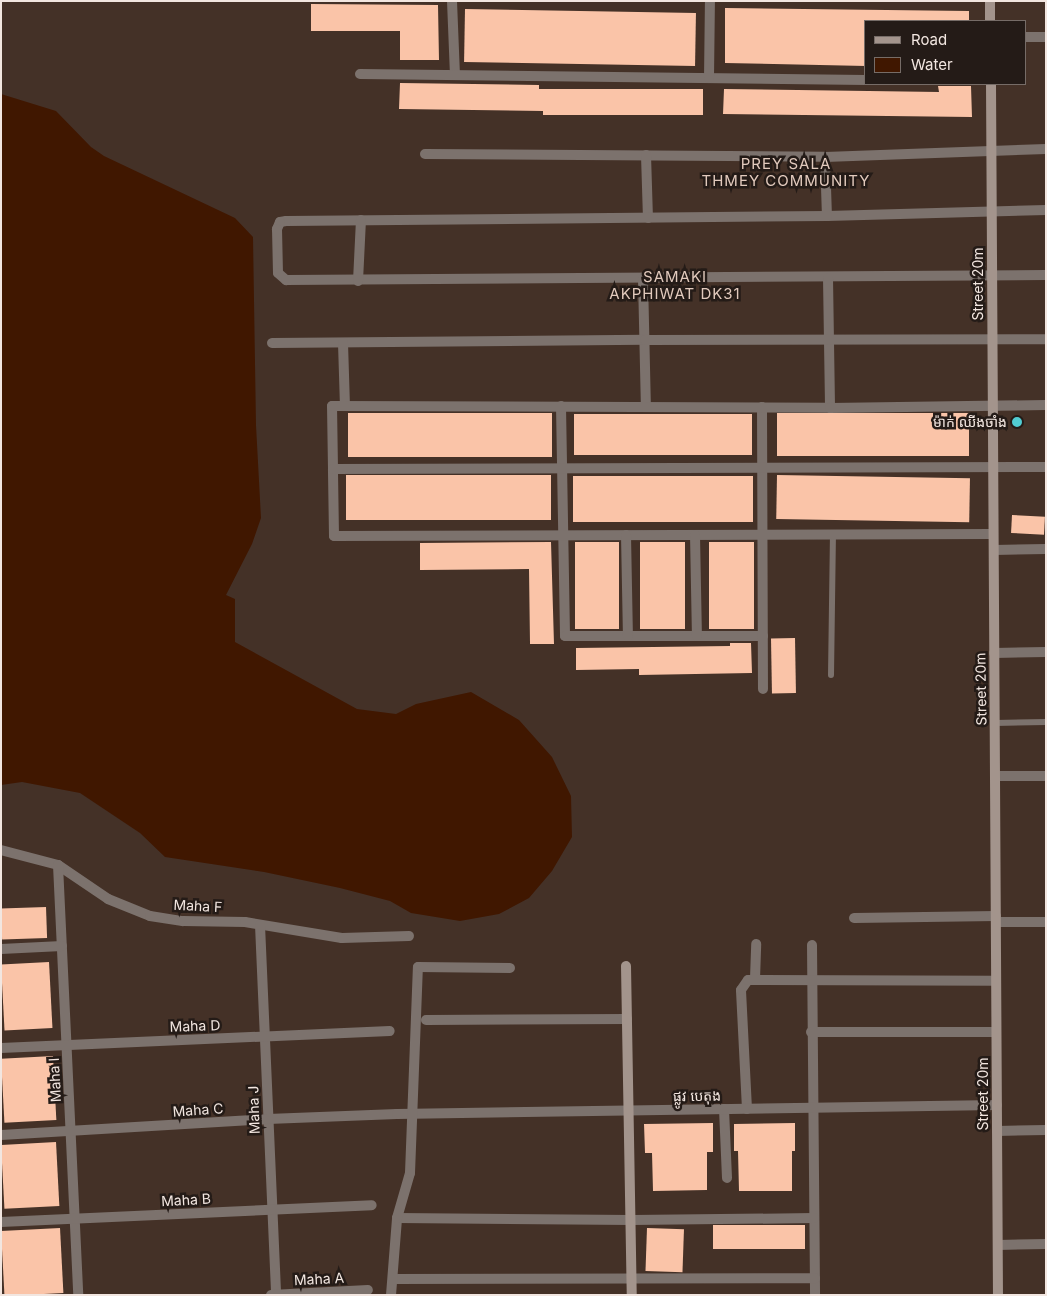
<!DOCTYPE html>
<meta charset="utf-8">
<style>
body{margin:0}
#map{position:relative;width:1047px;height:1296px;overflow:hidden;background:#443127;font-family:Inter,"Noto Sans Khmer",sans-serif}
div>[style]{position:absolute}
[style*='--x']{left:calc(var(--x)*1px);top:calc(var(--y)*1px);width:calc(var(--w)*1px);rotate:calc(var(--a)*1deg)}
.water>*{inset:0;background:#401700}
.building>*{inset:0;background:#fac4a8;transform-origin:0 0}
.lane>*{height:6px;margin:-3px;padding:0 3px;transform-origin:3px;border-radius:3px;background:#7c726d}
.street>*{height:10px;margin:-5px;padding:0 5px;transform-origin:5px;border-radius:5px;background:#7c726d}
.secondary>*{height:10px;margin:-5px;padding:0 5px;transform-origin:5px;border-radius:5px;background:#a3948c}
.dots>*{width:14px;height:14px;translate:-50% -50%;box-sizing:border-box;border:2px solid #241b17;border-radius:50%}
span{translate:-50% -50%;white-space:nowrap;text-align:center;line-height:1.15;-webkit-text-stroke:5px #241b17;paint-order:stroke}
.street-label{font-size:14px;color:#f2e6e0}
.poi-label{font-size:14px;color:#f2e6e0}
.right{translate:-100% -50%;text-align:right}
.neighbourhood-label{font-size:15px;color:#e2cabd;letter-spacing:1px}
.frame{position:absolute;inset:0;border:2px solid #f2e6e0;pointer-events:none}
.legend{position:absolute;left:864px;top:20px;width:162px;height:65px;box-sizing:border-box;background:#241b17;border:1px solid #766c67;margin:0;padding:6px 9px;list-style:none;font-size:15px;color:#f2e6e0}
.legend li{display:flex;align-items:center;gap:10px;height:25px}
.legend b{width:25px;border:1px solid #766c67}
</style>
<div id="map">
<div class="water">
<i style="clip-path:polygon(1px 94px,56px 111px,91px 147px,104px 156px,235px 218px,253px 237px,256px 425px,261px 518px,252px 544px,226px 595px,235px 599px,235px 642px,357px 709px,396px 714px,416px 704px,471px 692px,519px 720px,552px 757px,571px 796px,572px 837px,552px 871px,529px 898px,499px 914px,460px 921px,411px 913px,390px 901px,340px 888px,264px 872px,165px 857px,140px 833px,80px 793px,22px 782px,1px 785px)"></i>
</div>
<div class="building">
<i style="clip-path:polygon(311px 4px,438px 5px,439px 60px,400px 60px,400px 31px,311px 31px)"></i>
<i style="clip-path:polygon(725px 8px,969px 11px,969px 21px,866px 21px,866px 66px,725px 63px)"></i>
<i style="left:465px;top:9px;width:231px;height:53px;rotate:1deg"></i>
<i style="clip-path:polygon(400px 83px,539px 85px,539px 89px,703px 89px,703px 115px,543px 115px,543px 111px,399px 109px)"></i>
<i style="clip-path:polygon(938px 86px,971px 86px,972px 117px,723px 114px,724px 89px,939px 92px)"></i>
<i style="left:348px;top:413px;width:204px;height:44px"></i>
<i style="left:969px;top:413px;width:43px;height:192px;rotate:90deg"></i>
<i style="left:574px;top:414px;width:178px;height:41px"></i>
<i style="left:551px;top:475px;width:45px;height:205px;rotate:90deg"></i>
<i style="left:777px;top:475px;width:193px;height:44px;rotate:1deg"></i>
<i style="left:573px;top:476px;width:180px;height:46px"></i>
<i style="left:1012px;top:515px;width:33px;height:18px;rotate:3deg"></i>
<i style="clip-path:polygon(551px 542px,554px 644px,530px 644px,529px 569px,420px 570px,420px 543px)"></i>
<i style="left:575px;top:542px;width:44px;height:87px"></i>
<i style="left:640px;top:542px;width:45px;height:87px"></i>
<i style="left:709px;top:542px;width:45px;height:87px"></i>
<i style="left:795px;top:638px;width:55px;height:24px;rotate:89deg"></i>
<i style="clip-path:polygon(730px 643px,751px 643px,752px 673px,639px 675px,639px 669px,576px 670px,576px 648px,730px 646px)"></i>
<i style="left:46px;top:907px;width:31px;height:45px;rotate:88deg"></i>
<i style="left:49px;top:962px;width:66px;height:48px;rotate:87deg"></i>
<i style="left:53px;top:1056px;width:64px;height:52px;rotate:87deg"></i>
<i style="clip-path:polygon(713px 1123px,713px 1152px,707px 1152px,707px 1190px,653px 1191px,652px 1153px,645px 1153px,644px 1124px)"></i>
<i style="clip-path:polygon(795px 1123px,795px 1151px,792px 1151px,792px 1191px,739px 1191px,738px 1151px,734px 1151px,734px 1124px)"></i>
<i style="left:56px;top:1142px;width:64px;height:55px;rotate:87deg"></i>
<i style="left:805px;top:1225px;width:24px;height:92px;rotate:90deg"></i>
<i style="left:60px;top:1228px;width:65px;height:59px;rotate:87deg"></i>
<i style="left:647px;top:1228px;width:37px;height:43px;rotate:2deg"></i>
</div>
<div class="lane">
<i style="--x:831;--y:675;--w:141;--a:-89.2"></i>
<i style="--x:995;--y:723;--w:51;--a:-1.1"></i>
</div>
<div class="street">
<i style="--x:452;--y:1;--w:74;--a:87.7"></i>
<i style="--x:1026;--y:37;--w:20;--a:0"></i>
<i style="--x:360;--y:74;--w:506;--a:0.68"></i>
<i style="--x:709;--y:78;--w:77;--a:-89.3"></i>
<i style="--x:425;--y:154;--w:400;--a:0.4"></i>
<i style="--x:825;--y:157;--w:221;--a:-2.1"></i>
<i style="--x:646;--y:155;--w:63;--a:88.2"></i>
<i style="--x:825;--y:157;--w:59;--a:88.1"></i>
<i style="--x:1046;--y:210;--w:219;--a:178.4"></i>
<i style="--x:827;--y:216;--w:541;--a:179.47"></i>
<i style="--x:286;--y:221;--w:6;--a:171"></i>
<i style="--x:280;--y:222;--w:8;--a:113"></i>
<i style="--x:277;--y:229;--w:44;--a:88.7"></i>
<i style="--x:278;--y:273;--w:11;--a:41"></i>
<i style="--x:286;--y:280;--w:760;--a:-0.38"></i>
<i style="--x:828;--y:278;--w:130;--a:89.1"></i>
<i style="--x:643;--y:279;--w:128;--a:88.7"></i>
<i style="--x:358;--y:281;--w:61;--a:-87.2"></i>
<i style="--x:272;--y:343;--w:373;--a:-0.5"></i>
<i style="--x:645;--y:340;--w:401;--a:-0.1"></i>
<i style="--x:343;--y:343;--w:62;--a:88.2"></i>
<i style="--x:561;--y:406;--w:230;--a:89"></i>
<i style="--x:565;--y:636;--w:198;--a:0"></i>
<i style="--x:762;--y:407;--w:282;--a:89.8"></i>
<i style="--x:333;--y:469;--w:63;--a:-90.9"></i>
<i style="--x:332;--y:406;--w:498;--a:0.2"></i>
<i style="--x:830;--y:408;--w:216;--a:-0.8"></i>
<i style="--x:993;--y:534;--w:659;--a:179.83"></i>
<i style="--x:334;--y:536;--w:67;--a:-90.9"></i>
<i style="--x:333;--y:469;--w:713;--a:-0.16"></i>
<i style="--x:626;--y:535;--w:101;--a:88.9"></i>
<i style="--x:695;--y:535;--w:101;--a:88.9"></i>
<i style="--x:994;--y:550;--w:52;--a:-1.1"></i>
<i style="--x:994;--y:653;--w:52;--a:-1.1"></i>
<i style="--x:995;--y:776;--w:51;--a:0"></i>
<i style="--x:1;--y:850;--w:59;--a:14.7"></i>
<i style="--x:58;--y:865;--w:60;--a:34.2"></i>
<i style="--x:108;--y:899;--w:45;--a:22"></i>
<i style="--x:150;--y:916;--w:33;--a:9"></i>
<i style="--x:183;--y:921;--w:62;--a:0.9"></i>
<i style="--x:245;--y:922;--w:98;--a:9.4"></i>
<i style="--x:342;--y:938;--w:67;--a:-1.7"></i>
<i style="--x:58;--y:865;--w:430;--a:87.3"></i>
<i style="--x:854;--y:918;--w:142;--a:-0.8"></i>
<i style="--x:996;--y:922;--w:50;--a:0"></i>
<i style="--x:260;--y:925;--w:370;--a:87.5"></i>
<i style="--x:812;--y:945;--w:350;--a:89.5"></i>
<i style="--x:1;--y:949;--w:61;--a:-2.8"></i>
<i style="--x:755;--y:979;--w:35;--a:-88"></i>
<i style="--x:426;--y:1020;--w:201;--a:-0.3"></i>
<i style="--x:811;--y:1032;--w:185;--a:0"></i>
<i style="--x:1;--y:1048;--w:389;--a:-2.5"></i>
<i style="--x:724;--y:1109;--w:69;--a:87.5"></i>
<i style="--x:747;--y:1109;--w:119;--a:-92.9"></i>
<i style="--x:741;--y:990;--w:12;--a:-55"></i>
<i style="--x:748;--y:980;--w:248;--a:0.2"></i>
<i style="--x:997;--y:1131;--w:49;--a:-1.2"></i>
<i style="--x:1;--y:1135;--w:267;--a:-3.4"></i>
<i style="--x:268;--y:1119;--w:129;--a:-2.2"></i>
<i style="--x:397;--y:1114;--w:600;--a:-0.86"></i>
<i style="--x:397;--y:1218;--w:235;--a:0.5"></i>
<i style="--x:632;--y:1220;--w:182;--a:-0.6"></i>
<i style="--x:1;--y:1222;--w:371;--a:-2.6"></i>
<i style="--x:998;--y:1245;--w:48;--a:-1.2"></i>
<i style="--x:393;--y:1279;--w:422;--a:-0.1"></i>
<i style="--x:271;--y:1295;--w:97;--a:-3"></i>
<i style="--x:391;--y:1295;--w:77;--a:-85.5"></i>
<i style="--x:397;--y:1218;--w:47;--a:-73.9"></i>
<i style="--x:410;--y:1173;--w:206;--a:-87.8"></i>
<i style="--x:418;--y:967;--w:92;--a:0.6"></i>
</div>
<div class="secondary">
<i style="--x:990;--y:1;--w:20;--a:90"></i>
<i style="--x:991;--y:84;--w:1211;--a:89.67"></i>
<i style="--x:626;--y:966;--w:329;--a:89"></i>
</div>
<div class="dots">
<i style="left:1017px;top:422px;background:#51ccd2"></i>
</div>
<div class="street-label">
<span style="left:978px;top:284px;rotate:-90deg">Street 20m</span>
<span style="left:981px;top:689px;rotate:-91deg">Street 20m</span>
<span style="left:198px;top:906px;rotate:3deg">Maha F</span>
<span style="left:195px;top:1026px;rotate:-2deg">Maha D</span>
<span style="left:55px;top:1080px;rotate:-93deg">Maha I</span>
<span style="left:983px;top:1094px;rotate:-90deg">Street 20m</span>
<span style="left:697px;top:1096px;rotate:-1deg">ផ្លូវ បេតុង</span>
<span style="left:198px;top:1110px;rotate:-4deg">Maha C</span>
<span style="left:254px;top:1110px;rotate:-92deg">Maha J</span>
<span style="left:186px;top:1200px;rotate:-3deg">Maha B</span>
<span style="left:319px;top:1279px;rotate:-3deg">Maha A</span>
</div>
<div class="poi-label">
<span class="right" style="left:1007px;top:422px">ម៉ាក់ ឈីងចាំង</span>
</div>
<div class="neighbourhood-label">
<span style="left:786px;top:172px">PREY SALA<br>THMEY COMMUNITY</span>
<span style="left:675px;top:285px">SAMAKI<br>AKPHIWAT DK31</span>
</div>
<div class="frame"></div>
<ul class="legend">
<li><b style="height:6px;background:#a3948c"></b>Road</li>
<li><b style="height:14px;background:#401700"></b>Water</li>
</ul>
</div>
